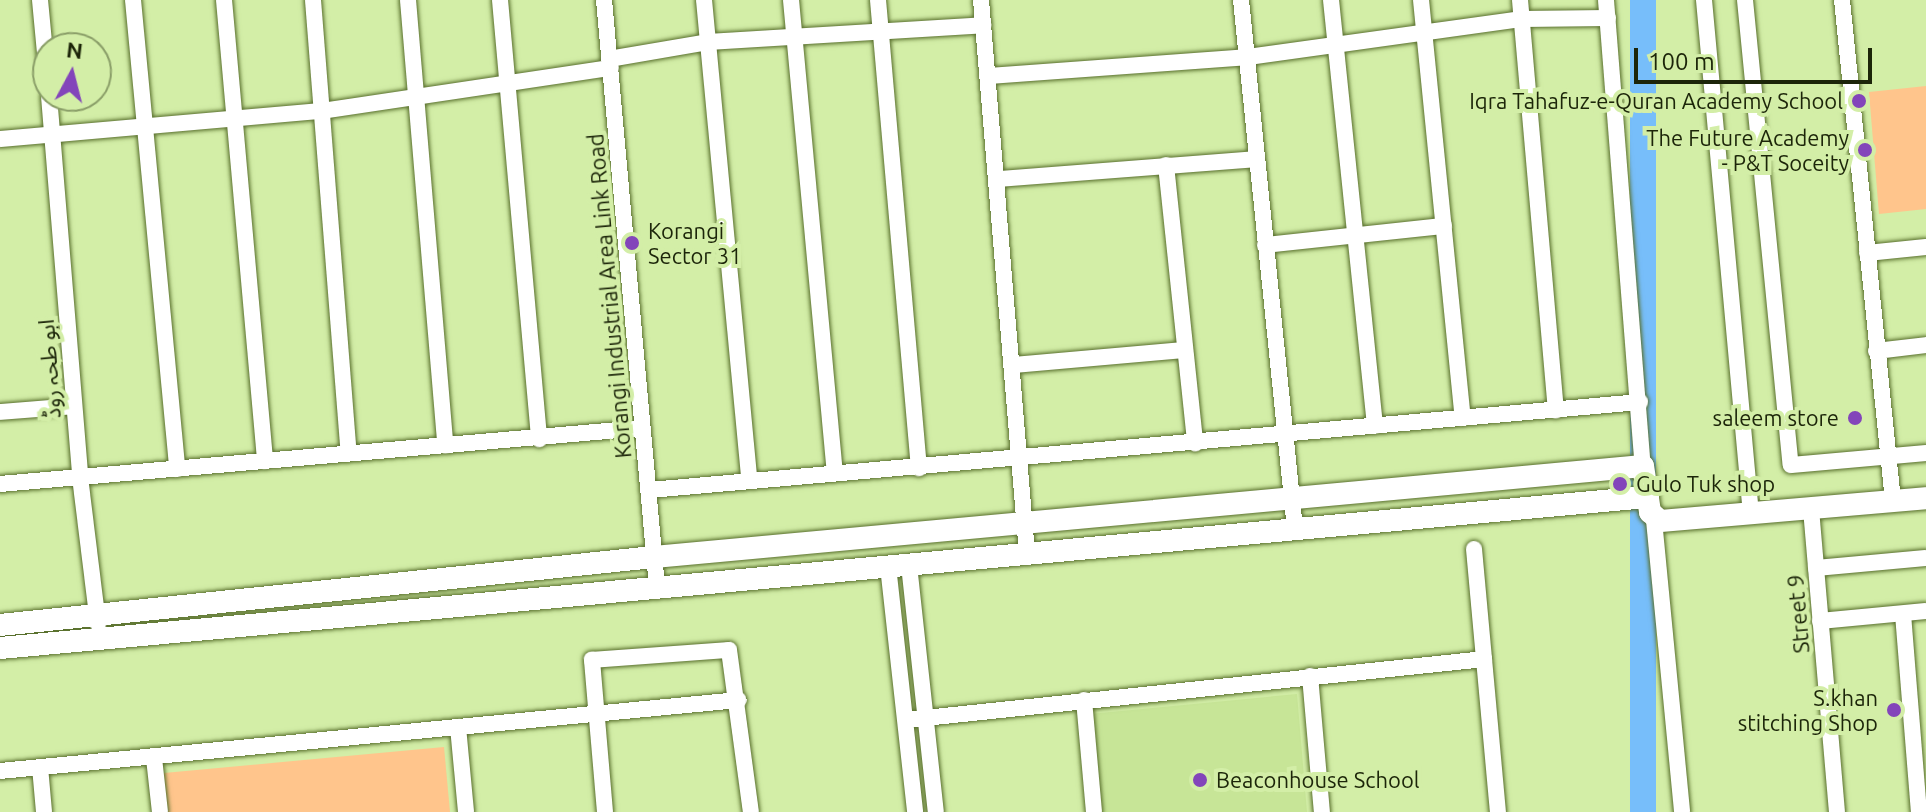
<!DOCTYPE html>
<meta charset="utf-8">
<style>
body{margin:0}
#map{position:relative;width:1926px;height:812px;overflow:hidden;background:#d3eea7;font-family:Ubuntu,"Noto Sans Arabic",sans-serif}
div>[style]{position:absolute}
[style*='--x']{left:calc(var(--x)*1px);top:calc(var(--y)*1px);width:calc(var(--w)*1px);rotate:calc(var(--a)*1deg)}
.built>*{inset:0;background:#c7e597}
.green>*{inset:0;background:#ffc58c}
.water>*{inset:0;background:#77befa;transform-origin:0 0}
.roads{filter:drop-shadow(0 0 2px #586f2c) drop-shadow(0 0 2px #586f2c)}
.minor>*{height:16px;margin:-8px;padding:0 8px;transform-origin:8px;border-radius:8px;background:#fff}
.tertiary>*{height:22px;margin:-11px;padding:0 11px;transform-origin:11px;border-radius:11px;background:#fff}
.dots>*{width:22px;height:22px;translate:-50% -50%;box-sizing:border-box;border:4px solid #d3eea7;border-radius:50%}
span{translate:-50% -50%;white-space:nowrap;text-align:center;line-height:1.15;-webkit-text-stroke:8px #d3eea7;paint-order:stroke}
.poi-label{font-size:22px;color:#1c2509}
.right{translate:-100% -50%;text-align:right}
.left{translate:0 -50%;text-align:left}
.street-label{font-size:22px;color:#1c2509}
.north{position:absolute;left:32px;top:32px;width:80px;height:80px;box-sizing:border-box;background:#d3eea7;border:2px solid #8a9e68;border-radius:50%;rotate:7deg;font-size:22px;font-weight:700;line-height:32px;text-align:center;color:#1c2509}
.north::after{content:'';display:block;margin:auto;width:28px;height:36px;background:#8345ba;clip-path:polygon(50% 0,100% 100%,50% 72%,0 100%)}
.scale{position:absolute;left:1634px;top:48px;width:238px;height:36px;box-sizing:border-box;border:4px solid #1c2509;border-top:0;padding-left:10px;font-size:24px;line-height:28px;white-space:nowrap;color:#1c2509;-webkit-text-stroke:6px #d3eea7;paint-order:stroke}
</style>
<div id="map">
<div class="built">
<i style="clip-path:polygon(1297px 694px,1307px 812px,1099px 812px,1090px 714px)"></i>
</div>
<div class="green">
<i style="clip-path:polygon(1926px 86px,1926px 209px,1879px 214px,1869px 92px)"></i>
<i style="clip-path:polygon(444px 747px,450px 812px,168px 812px,164px 773px)"></i>
</div>
<div class="water">
<i style="left:1630px;top:0;width:26px;height:815px"></i>
</div>
<div class="roads">
<div class="minor">
<i style="--x:40;--y:0;--w:84;--a:84.6"></i>
<i style="--x:133;--y:0;--w:471;--a:84.6"></i>
<i style="--x:224;--y:0;--w:463;--a:84.9"></i>
<i style="--x:313;--y:0;--w:454;--a:85.5"></i>
<i style="--x:408;--y:0;--w:447;--a:85.2"></i>
<i style="--x:500;--y:0;--w:441;--a:84.9"></i>
<i style="--x:604;--y:0;--w:589;--a:84.84"></i>
<i style="--x:704;--y:0;--w:481;--a:84.6"></i>
<i style="--x:791;--y:0;--w:475;--a:84.7"></i>
<i style="--x:878;--y:0;--w:470;--a:85"></i>
<i style="--x:981;--y:0;--w:556;--a:85.25"></i>
<i style="--x:1241;--y:0;--w:532;--a:84.17"></i>
<i style="--x:1331;--y:0;--w:428;--a:84.1"></i>
<i style="--x:1421;--y:0;--w:420;--a:84.3"></i>
<i style="--x:1520;--y:0;--w:412;--a:85"></i>
<i style="--x:1606;--y:0;--w:467;--a:85.5"></i>
<i style="--x:1704;--y:0;--w:516;--a:84.78"></i>
<i style="--x:1745;--y:0;--w:467;--a:84.4"></i>
<i style="--x:1791;--y:465;--w:136;--a:-5.1"></i>
<i style="--x:1842;--y:0;--w:504;--a:84.19"></i>
<i style="--x:609;--y:59;--w:100;--a:-9.7"></i>
<i style="--x:708;--y:42;--w:276;--a:-3.5"></i>
<i style="--x:990;--y:76;--w:259;--a:-4.2"></i>
<i style="--x:1248;--y:57;--w:277;--a:-7.9"></i>
<i style="--x:1522;--y:19;--w:86;--a:-0.7"></i>
<i style="--x:49;--y:96;--w:382;--a:85.3"></i>
<i style="--x:80;--y:477;--w:148;--a:83"></i>
<i style="--x:0;--y:139;--w:323;--a:-5"></i>
<i style="--x:322;--y:111;--w:292;--a:-8.5"></i>
<i style="--x:1166;--y:165;--w:280;--a:84"></i>
<i style="--x:999;--y:179;--w:258;--a:-4.4"></i>
<i style="--x:1265;--y:245;--w:180;--a:-6.1"></i>
<i style="--x:1867;--y:253;--w:59;--a:-5.8"></i>
<i style="--x:1876;--y:351;--w:50;--a:-6.8"></i>
<i style="--x:1013;--y:365;--w:172;--a:-5"></i>
<i style="--x:0;--y:412;--w:74;--a:-4.6"></i>
<i style="--x:0;--y:484;--w:644;--a:-4.99"></i>
<i style="--x:650;--y:490;--w:994;--a:-5.08"></i>
<i style="--x:1811;--y:509;--w:304;--a:85.1"></i>
<i style="--x:1654;--y:520;--w:293;--a:84.5"></i>
<i style="--x:1474;--y:549;--w:110;--a:84.8"></i>
<i style="--x:909;--y:565;--w:248;--a:83.8"></i>
<i style="--x:888;--y:566;--w:247;--a:83.7"></i>
<i style="--x:1816;--y:568;--w:110;--a:-5.2"></i>
<i style="--x:1903;--y:614;--w:199;--a:85.4"></i>
<i style="--x:1820;--y:621;--w:106;--a:-5.4"></i>
<i style="--x:1310;--y:676;--w:137;--a:85"></i>
<i style="--x:1084;--y:700;--w:112;--a:84.9"></i>
<i style="--x:906;--y:720;--w:581;--a:-6.02"></i>
<i style="--x:1484;--y:659;--w:154;--a:84.8"></i>
<i style="--x:458;--y:727;--w:85;--a:84.6"></i>
<i style="--x:154;--y:758;--w:54;--a:83.7"></i>
<i style="--x:40;--y:767;--w:45;--a:84.9"></i>
<i style="--x:0;--y:771;--w:742;--a:-5.49"></i>
<i style="--x:605;--y:812;--w:153;--a:-94.9"></i>
<i style="--x:592;--y:660;--w:137;--a:-4.2"></i>
<i style="--x:729;--y:650;--w:163;--a:82.3"></i>
</div>
<div class="tertiary">
<i style="--x:0;--y:625;--w:658;--a:-5.94"></i>
<i style="--x:654;--y:557;--w:993;--a:-5.26"></i>
<i style="--x:1643;--y:466;--w:47;--a:81.3"></i>
<i style="--x:1650;--y:512;--w:13;--a:42"></i>
<i style="--x:1660;--y:521;--w:267;--a:-4.9"></i>
<i style="--x:0;--y:648;--w:1655;--a:-5.24"></i>
</div>
</div>
<div class="dots">
<i style="left:1859px;top:101px;background:#8345ba"></i>
<i style="left:1865px;top:150px;background:#8345ba"></i>
<i style="left:632px;top:243px;background:#8345ba"></i>
<i style="left:1855px;top:418px;background:#8345ba"></i>
<i style="left:1620px;top:484px;background:#8345ba"></i>
<i style="left:1894px;top:710px;background:#8345ba"></i>
<i style="left:1200px;top:780px;background:#8345ba"></i>
</div>
<div class="poi-label">
<span class="right" style="left:1843px;top:101px">Iqra Tahafuz-e-Quran Academy School</span>
<span class="right" style="left:1849px;top:150px">The Future Academy<br>- P&amp;T Soceity</span>
<span class="left" style="left:648px;top:243px">Korangi<br>Sector 31</span>
<span class="right" style="left:1839px;top:418px">saleem store</span>
<span class="left" style="left:1636px;top:484px">Gulo Tuk shop</span>
<span class="right" style="left:1878px;top:710px">S.khan<br>stitching Shop</span>
<span class="left" style="left:1216px;top:780px">Beaconhouse School</span>
</div>
<div class="street-label">
<span style="left:609px;top:296px;rotate:-95deg">Korangi Industrial Area Link Road</span>
<span style="left:49px;top:369px;rotate:-94deg">ابو طحہ روڈ</span>
<span style="left:1798px;top:614px;rotate:-95deg">Street 9</span>
</div>
<div class="north">N</div>
<div class="scale">100 m</div>
</div>
